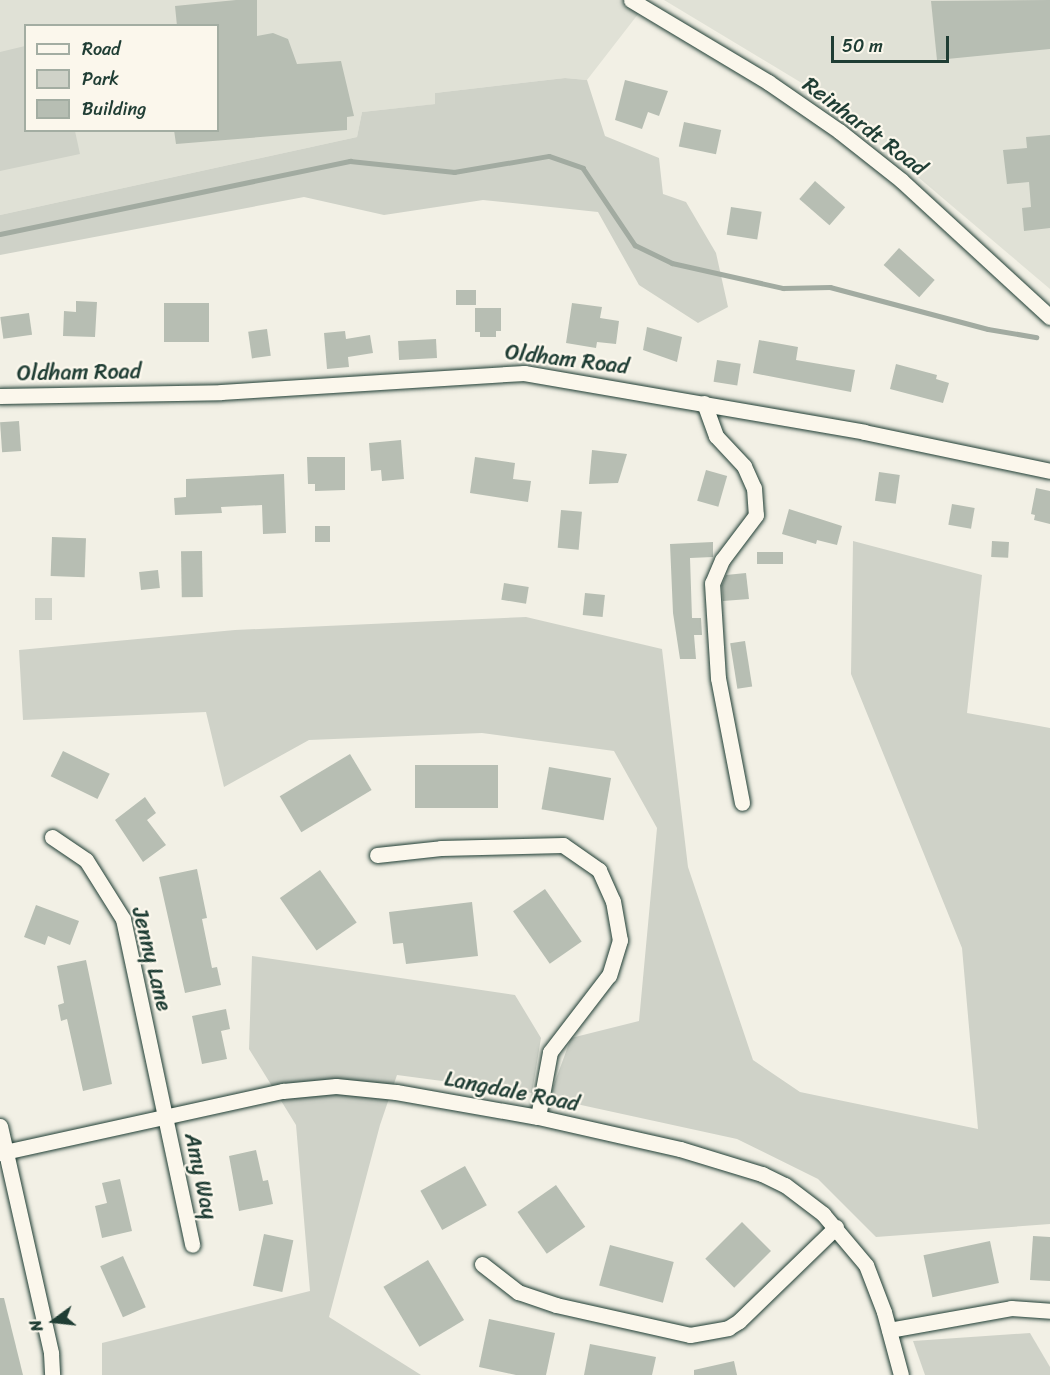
<!DOCTYPE html>
<style>
body{margin:0}
#map{position:relative;width:1050px;height:1375px;overflow:hidden;background:#f2f0e5;font-family:Sriracha,sans-serif}
div>[style]{position:absolute}
[style*='--x']{left:calc(var(--x)*1px);top:calc(var(--y)*1px);width:calc(var(--w)*1px);rotate:calc(var(--a)*1deg)}
.built>*{inset:0;background:#e0e1d6}
.green>*{inset:0;background:#cfd2c8;transform-origin:0 0}
.stream>*{height:4.5px;margin:-2.25px;padding:0 2.25px;transform-origin:2.25px;border-radius:2.25px;background:#a2aba1}
.building>*{inset:0;background:#b7beb3;transform-origin:0 0}
.roads{filter:drop-shadow(0 0 2px #1f3d34) drop-shadow(0 0 2px #1f3d34)}
.minor>*{height:15px;margin:-7.5px;padding:0 7.5px;transform-origin:7.5px;border-radius:7.5px;background:#fbf7ec}
span{translate:-50% -50%;white-space:nowrap;text-align:center;line-height:1.15;-webkit-text-stroke:4.5px #fbf7ec;paint-order:stroke}
.street-label{font-size:22px;color:#1f3d34}
.legend{position:absolute;left:24px;top:24px;width:195px;height:108px;box-sizing:border-box;background:#fbf7ec;border:2px solid #a3ada2;margin:0;padding:8px 10px;list-style:none;font-size:18px;color:#1f3d34}
.legend li{display:flex;align-items:center;gap:12px;height:30px}
.legend b{width:30px;border:2px solid #a3ada2}
.north{position:absolute;left:24px;top:1291px;width:60px;height:60px;-webkit-text-stroke:4px #fbf7ec;paint-order:stroke;rotate:255deg;font-size:16px;font-weight:700;line-height:24px;text-align:center;color:#1f3d34}
.north::after{content:'';display:block;margin:auto;width:21px;height:27px;background:#1f3d34;clip-path:polygon(50% 0,100% 100%,50% 72%,0 100%)}
.scale{position:absolute;left:831px;top:36px;width:118px;height:27px;box-sizing:border-box;border:3px solid #1f3d34;border-top:0;padding-left:8px;font-size:18px;line-height:21px;white-space:nowrap;color:#1f3d34;-webkit-text-stroke:4px #fbf7ec;paint-order:stroke}
</style>
<div id="map">
<div class="built">
<i style="clip-path:polygon(evenodd,0 0,649px 0,587px 80px,565px 78px,435px 93px,436px 104px,362px 112px,357px 137px,0 215px,0 0,26px 26px,218px 26px,218px 130px,26px 130px,26px 26px)"></i>
<i style="clip-path:polygon(664px 0,1050px 0,1050px 289px,820px 94px)"></i>
</div>
<div class="green">
<i style="clip-path:polygon(25px 46px,26px 130px,75px 131px,80px 154px,0 171px,0 52px)"></i>
<i style="clip-path:polygon(565px 78px,587px 80px,605px 136px,659px 158px,663px 194px,686px 202px,716px 253px,728px 307px,698px 323px,639px 285px,598px 212px,483px 200px,384px 215px,304px 197px,0 255px,0 215px,357px 137px,362px 112px,435px 104px,435px 93px)"></i>
<i style="clip-path:polygon(853px 541px,982px 575px,967px 713px,1050px 728px,1050px 1224px,876px 1237px,818px 1179px,737px 1139px,549px 1098px,571px 1038px,639px 1021px,657px 828px,614px 751px,482px 733px,309px 740px,224px 787px,206px 712px,23px 720px,19px 650px,235px 630px,526px 617px,662px 649px,688px 867px,753px 1060px,800px 1092px,978px 1129px,962px 948px,851px 674px)"></i>
<i style="left:35px;top:598px;width:17px;height:22px"></i>
<i style="clip-path:polygon(252px 956px,515px 995px,541px 1038px,532px 1093px,397px 1075px,380px 1125px,329px 1317px,421px 1375px,102px 1375px,102px 1343px,310px 1291px,296px 1125px,249px 1049px)"></i>
<i style="clip-path:polygon(1030px 1333px,1050px 1367px,1050px 1375px,925px 1375px,913px 1341px)"></i>
</div>
<div class="stream">
<i style="--x:0;--y:234;--w:358;--a:-11.8"></i>
<i style="--x:350;--y:161;--w:105;--a:6"></i>
<i style="--x:454;--y:172;--w:96;--a:-9.6"></i>
<i style="--x:549;--y:156;--w:36;--a:19"></i>
<i style="--x:583;--y:168;--w:93;--a:56"></i>
<i style="--x:635;--y:245;--w:41;--a:25.9"></i>
<i style="--x:672;--y:263;--w:114;--a:12.7"></i>
<i style="--x:783;--y:288;--w:47;--a:-1.2"></i>
<i style="--x:830;--y:287;--w:163;--a:14.9"></i>
<i style="--x:988;--y:329;--w:49;--a:9.5"></i>
</div>
<div class="building">
<i style="clip-path:polygon(236px 0,257px 0,257px 36px,273px 33px,288px 39px,297px 64px,341px 61px,354px 116px,347px 117px,347px 130px,176px 144px,174px 130px,218px 130px,218px 26px,177px 26px,175px 6px)"></i>
<i style="clip-path:polygon(1050px 0,1050px 49px,937px 60px,931px 1px)"></i>
<i style="clip-path:polygon(625px 80px,668px 91px,659px 116px,648px 112px,642px 129px,615px 120px)"></i>
<i style="left:684px;top:122px;width:38px;height:25px;rotate:12deg"></i>
<i style="clip-path:polygon(1050px 135px,1050px 228px,1024px 231px,1022px 208px,1031px 207px,1029px 182px,1007px 184px,1003px 150px,1027px 148px,1026px 137px)"></i>
<i style="left:815px;top:181px;width:40px;height:24px;rotate:41deg"></i>
<i style="left:731px;top:207px;width:31px;height:28px;rotate:9deg"></i>
<i style="left:899px;top:248px;width:48px;height:23px;rotate:42deg"></i>
<i style="left:476px;top:290px;width:15px;height:20px;rotate:90deg"></i>
<i style="clip-path:polygon(76px 301px,97px 302px,95px 337px,63px 336px,64px 311px,76px 312px)"></i>
<i style="left:164px;top:303px;width:45px;height:39px"></i>
<i style="clip-path:polygon(572px 303px,602px 307px,600px 318px,619px 321px,616px 344px,597px 342px,596px 348px,566px 343px)"></i>
<i style="clip-path:polygon(475px 308px,501px 308px,501px 331px,496px 331px,496px 337px,480px 337px,480px 332px,475px 332px)"></i>
<i style="left:29px;top:313px;width:22px;height:29px;rotate:82deg"></i>
<i style="clip-path:polygon(647px 327px,682px 337px,677px 362px,643px 350px)"></i>
<i style="left:267px;top:329px;width:27px;height:19px;rotate:82deg"></i>
<i style="clip-path:polygon(345px 331px,346px 339px,370px 335px,373px 353px,348px 357px,349px 367px,327px 369px,324px 333px)"></i>
<i style="left:436px;top:339px;width:19px;height:38px;rotate:87deg"></i>
<i style="clip-path:polygon(759px 340px,798px 347px,796px 360px,855px 370px,851px 392px,753px 373px)"></i>
<i style="left:717px;top:360px;width:24px;height:22px;rotate:9deg"></i>
<i style="clip-path:polygon(896px 364px,937px 375px,936px 379px,949px 383px,943px 403px,890px 389px)"></i>
<i style="left:19px;top:421px;width:30px;height:19px;rotate:86deg"></i>
<i style="clip-path:polygon(401px 440px,404px 479px,382px 481px,381px 470px,371px 471px,369px 443px)"></i>
<i style="clip-path:polygon(592px 450px,627px 454px,618px 483px,589px 484px)"></i>
<i style="clip-path:polygon(307px 457px,345px 457px,345px 490px,315px 491px,315px 484px,308px 484px)"></i>
<i style="clip-path:polygon(475px 457px,515px 463px,513px 479px,531px 481px,528px 502px,470px 493px)"></i>
<i style="left:706px;top:470px;width:22px;height:32px;rotate:16deg"></i>
<i style="left:879px;top:472px;width:21px;height:29px;rotate:8deg"></i>
<i style="clip-path:polygon(284px 474px,286px 533px,263px 534px,262px 505px,221px 507px,222px 513px,175px 515px,174px 498px,186px 497px,186px 479px)"></i>
<i style="clip-path:polygon(1036px 488px,1050px 491px,1050px 524px,1034px 520px,1035px 515px,1031px 514px)"></i>
<i style="left:952px;top:504px;width:23px;height:21px;rotate:10deg"></i>
<i style="clip-path:polygon(789px 509px,842px 526px,837px 545px,817px 540px,816px 544px,782px 534px)"></i>
<i style="left:561px;top:510px;width:21px;height:38px;rotate:5deg"></i>
<i style="left:315px;top:526px;width:15px;height:16px"></i>
<i style="left:52px;top:537px;width:34px;height:39px;rotate:2deg"></i>
<i style="left:992px;top:541px;width:17px;height:16px;rotate:3deg"></i>
<i style="clip-path:polygon(713px 542px,713px 557px,690px 558px,692px 618px,701px 618px,702px 635px,694px 635px,696px 659px,680px 659px,673px 613px,670px 544px)"></i>
<i style="left:202px;top:551px;width:46px;height:21px;rotate:89deg"></i>
<i style="left:757px;top:552px;width:26px;height:12px"></i>
<i style="left:158px;top:570px;width:18px;height:19px;rotate:84deg"></i>
<i style="clip-path:polygon(746px 573px,749px 599px,723px 601px,722px 585px,726px 575px)"></i>
<i style="left:504px;top:583px;width:25px;height:17px;rotate:9deg"></i>
<i style="left:585px;top:593px;width:20px;height:22px;rotate:6deg"></i>
<i style="left:745px;top:641px;width:46px;height:15px;rotate:81deg"></i>
<i style="left:63px;top:751px;width:52px;height:28px;rotate:26deg"></i>
<i style="left:350px;top:754px;width:42px;height:82px;rotate:59deg"></i>
<i style="left:498px;top:765px;width:43px;height:83px;rotate:90deg"></i>
<i style="left:549px;top:767px;width:63px;height:43px;rotate:10deg"></i>
<i style="clip-path:polygon(145px 797px,156px 813px,147px 820px,166px 845px,143px 862px,115px 820px)"></i>
<i style="clip-path:polygon(197px 869px,207px 918px,202px 919px,212px 968px,217px 967px,221px 985px,185px 993px,159px 877px)"></i>
<i style="left:320px;top:870px;width:64px;height:49px;rotate:55deg"></i>
<i style="left:545px;top:889px;width:64px;height:39px;rotate:55deg"></i>
<i style="clip-path:polygon(472px 902px,478px 956px,406px 964px,403px 943px,393px 944px,389px 912px)"></i>
<i style="clip-path:polygon(36px 905px,79px 921px,70px 945px,48px 936px,45px 945px,24px 937px)"></i>
<i style="clip-path:polygon(86px 960px,112px 1084px,83px 1091px,67px 1019px,61px 1021px,58px 1005px,64px 1003px,57px 966px)"></i>
<i style="clip-path:polygon(226px 1009px,230px 1029px,221px 1031px,227px 1059px,202px 1064px,192px 1016px)"></i>
<i style="clip-path:polygon(256px 1150px,263px 1181px,268px 1180px,273px 1204px,239px 1211px,229px 1156px)"></i>
<i style="left:465px;top:1166px;width:45px;height:51px;rotate:61deg"></i>
<i style="clip-path:polygon(120px 1179px,132px 1231px,102px 1238px,95px 1206px,107px 1203px,102px 1183px)"></i>
<i style="left:556px;top:1185px;width:51px;height:47px;rotate:55deg"></i>
<i style="left:742px;top:1222px;width:41px;height:52px;rotate:45deg"></i>
<i style="left:264px;top:1234px;width:30px;height:53px;rotate:12deg"></i>
<i style="clip-path:polygon(1033px 1236px,1050px 1237px,1050px 1281px,1030px 1280px)"></i>
<i style="left:990px;top:1241px;width:43px;height:68px;rotate:78deg"></i>
<i style="left:610px;top:1245px;width:66px;height:42px;rotate:15deg"></i>
<i style="left:123px;top:1256px;width:56px;height:25px;rotate:66deg"></i>
<i style="left:428px;top:1260px;width:70px;height:52px;rotate:59deg"></i>
<i style="clip-path:polygon(0 1298px,4px 1298px,23px 1375px,0 1375px)"></i>
<i style="clip-path:polygon(489px 1319px,555px 1333px,546px 1375px,516px 1375px,479px 1367px)"></i>
<i style="clip-path:polygon(590px 1344px,656px 1357px,652px 1375px,584px 1375px)"></i>
<i style="clip-path:polygon(734px 1361px,737px 1375px,694px 1375px,694px 1370px)"></i>
</div>
<div class="roads">
<div class="minor">
<i style="--x:631;--y:0;--w:160;--a:30.9"></i>
<i style="--x:768;--y:82;--w:86;--a:34.6"></i>
<i style="--x:839;--y:131;--w:80;--a:38.4"></i>
<i style="--x:902;--y:181;--w:201;--a:42.6"></i>
<i style="--x:0;--y:396;--w:221;--a:-1"></i>
<i style="--x:221;--y:392;--w:304;--a:-3.6"></i>
<i style="--x:524;--y:373;--w:345;--a:9.8"></i>
<i style="--x:864;--y:432;--w:190;--a:11.8"></i>
<i style="--x:704;--y:403;--w:35;--a:70"></i>
<i style="--x:716;--y:436;--w:41;--a:47"></i>
<i style="--x:744;--y:466;--w:24;--a:66"></i>
<i style="--x:754;--y:488;--w:27;--a:86"></i>
<i style="--x:756;--y:515;--w:56;--a:127.1"></i>
<i style="--x:722;--y:560;--w:25;--a:113"></i>
<i style="--x:712;--y:583;--w:95;--a:86.4"></i>
<i style="--x:718;--y:678;--w:127;--a:79.1"></i>
<i style="--x:52;--y:837;--w:41;--a:34.1"></i>
<i style="--x:86;--y:860;--w:70;--a:57.9"></i>
<i style="--x:123;--y:919;--w:333;--a:78"></i>
<i style="--x:377;--y:855;--w:64;--a:-6.2"></i>
<i style="--x:441;--y:848;--w:122;--a:-1.4"></i>
<i style="--x:563;--y:845;--w:44;--a:34.8"></i>
<i style="--x:599;--y:870;--w:34;--a:66"></i>
<i style="--x:613;--y:901;--w:40;--a:80"></i>
<i style="--x:620;--y:940;--w:37;--a:107"></i>
<i style="--x:609;--y:975;--w:97;--a:127.5"></i>
<i style="--x:550;--y:1052;--w:66;--a:100.5"></i>
<i style="--x:0;--y:1126;--w:233;--a:77.3"></i>
<i style="--x:51;--y:1353;--w:22;--a:87"></i>
<i style="--x:0;--y:1153;--w:290;--a:-12.4"></i>
<i style="--x:283;--y:1091;--w:53;--a:-5.4"></i>
<i style="--x:336;--y:1086;--w:60;--a:5.7"></i>
<i style="--x:396;--y:1092;--w:144;--a:10"></i>
<i style="--x:538;--y:1117;--w:146;--a:12.7"></i>
<i style="--x:680;--y:1149;--w:86;--a:17"></i>
<i style="--x:762;--y:1174;--w:25;--a:26"></i>
<i style="--x:785;--y:1185;--w:48;--a:37.3"></i>
<i style="--x:823;--y:1214;--w:67;--a:49.9"></i>
<i style="--x:866;--y:1265;--w:50;--a:69"></i>
<i style="--x:884;--y:1312;--w:65;--a:74.9"></i>
<i style="--x:482;--y:1264;--w:46;--a:37.9"></i>
<i style="--x:518;--y:1292;--w:40;--a:18.9"></i>
<i style="--x:556;--y:1305;--w:137;--a:12.6"></i>
<i style="--x:690;--y:1335;--w:39;--a:-10"></i>
<i style="--x:728;--y:1328;--w:13;--a:-32"></i>
<i style="--x:739;--y:1321;--w:135;--a:-44.1"></i>
<i style="--x:889;--y:1330;--w:124;--a:-10.2"></i>
<i style="--x:1011;--y:1308;--w:39;--a:4"></i>
</div>
</div>
<div class="street-label">
<span style="left:865px;top:126px;rotate:37deg">Reinhardt Road</span>
<span style="left:567px;top:359px;rotate:7deg">Oldham Road</span>
<span style="left:79px;top:372px;rotate:-1deg">Oldham Road</span>
<span style="left:152px;top:959px;rotate:76deg">Jenny Lane</span>
<span style="left:512px;top:1091px;rotate:11deg">Langdale Road</span>
<span style="left:201px;top:1176px;rotate:78deg">Amy Way</span>
</div>
<ul class="legend">
<li><b style="height:8px;background:#fbf7ec"></b>Road</li>
<li><b style="height:16px;background:#cfd2c8"></b>Park</li>
<li><b style="height:16px;background:#b7beb3"></b>Building</li>
</ul>
<div class="north">N</div>
<div class="scale">50 m</div>
</div>
